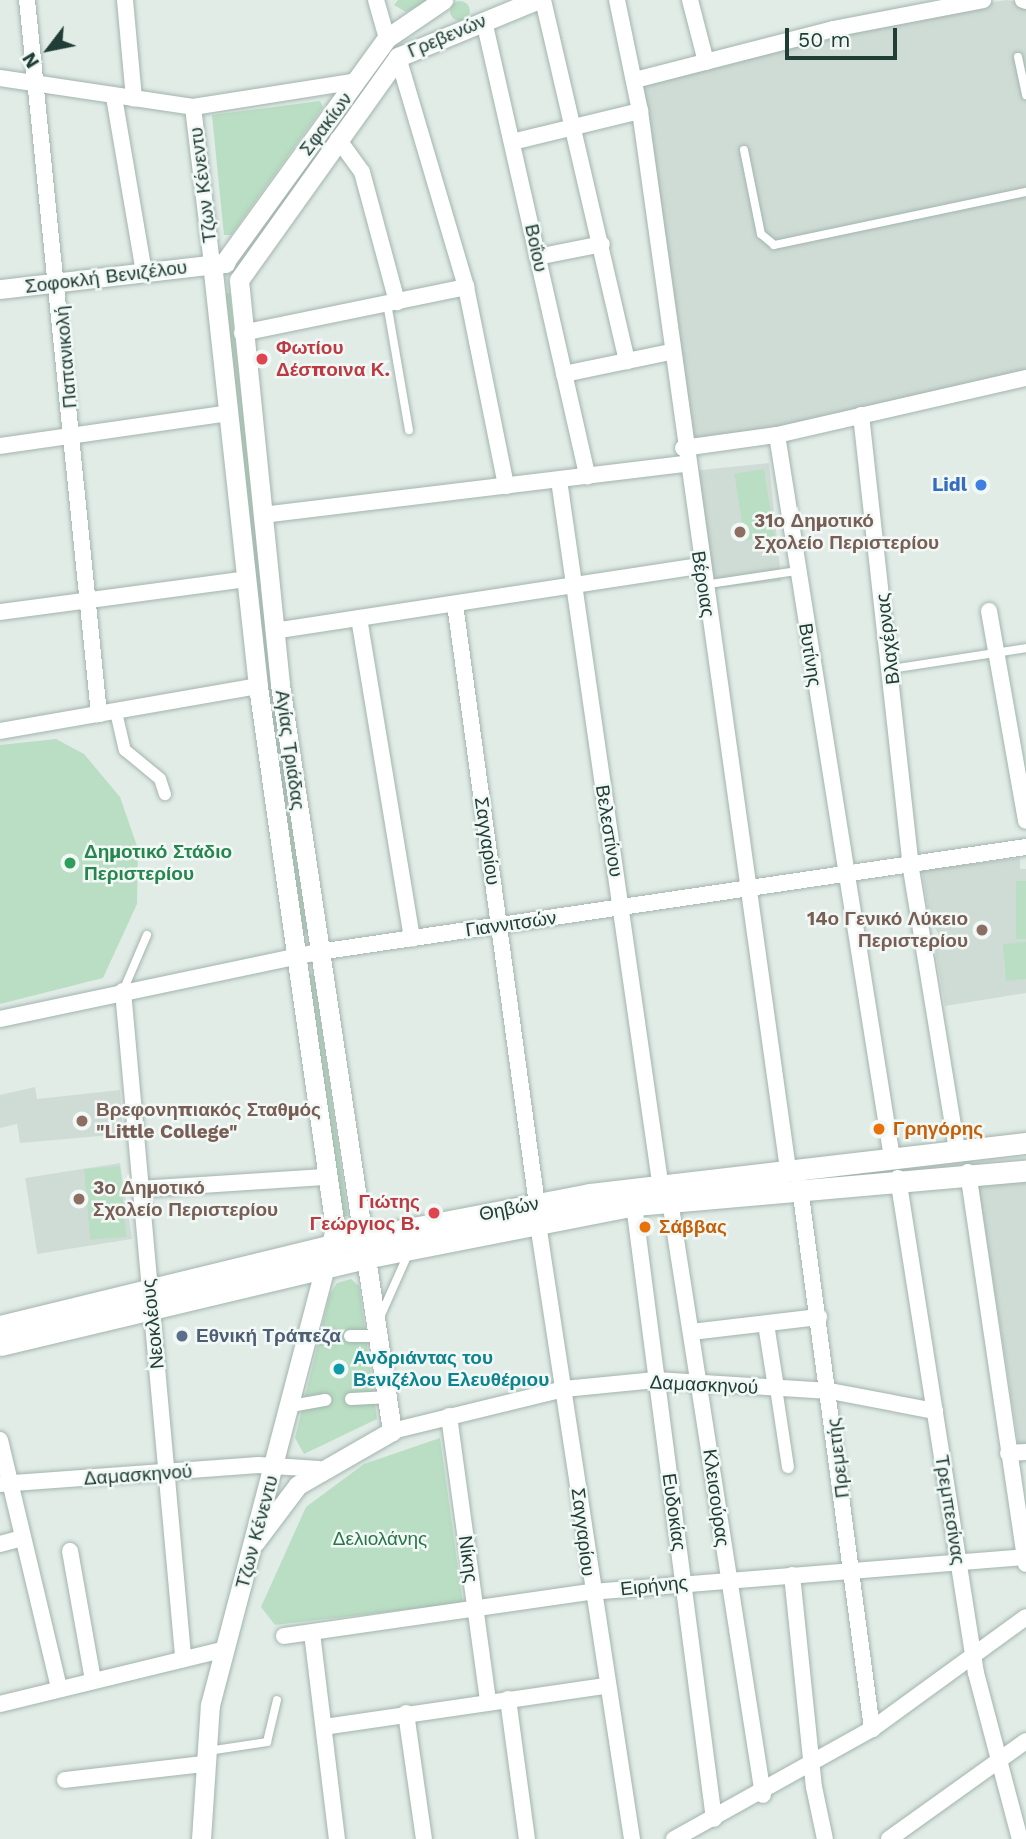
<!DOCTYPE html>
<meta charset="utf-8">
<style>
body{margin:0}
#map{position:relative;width:1026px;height:1839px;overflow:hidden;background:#e1ece7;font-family:"Work Sans",sans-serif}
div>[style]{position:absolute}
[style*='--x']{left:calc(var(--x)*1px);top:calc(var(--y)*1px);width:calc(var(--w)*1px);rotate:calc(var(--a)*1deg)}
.built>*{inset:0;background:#cfdcd6;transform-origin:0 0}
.green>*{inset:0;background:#b9dec3;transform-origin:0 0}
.round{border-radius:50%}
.roads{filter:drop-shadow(0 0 2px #a3b4ae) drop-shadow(0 0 2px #a3b4ae)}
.service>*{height:8px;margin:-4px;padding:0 4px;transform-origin:4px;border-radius:4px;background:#fff}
.pedestrian>*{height:12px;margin:-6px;padding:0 6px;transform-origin:6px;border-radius:6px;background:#fff}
.minor>*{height:16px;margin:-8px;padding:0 8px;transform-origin:8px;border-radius:8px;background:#fff}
.tertiary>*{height:19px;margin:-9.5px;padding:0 9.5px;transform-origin:9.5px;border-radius:9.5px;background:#fff}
.secondary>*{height:21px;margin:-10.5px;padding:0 10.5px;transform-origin:10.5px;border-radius:10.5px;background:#fff}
.dots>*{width:19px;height:19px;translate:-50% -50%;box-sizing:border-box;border:4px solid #f1f8f5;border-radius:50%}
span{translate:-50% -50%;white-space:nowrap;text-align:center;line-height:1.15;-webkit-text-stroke:5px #f1f8f5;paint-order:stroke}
.street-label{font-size:19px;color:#203d36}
.health-label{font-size:19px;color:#be3a42;font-weight:700}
.left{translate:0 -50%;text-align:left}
.right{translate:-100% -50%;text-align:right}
.shop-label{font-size:19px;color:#366cbe;font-weight:700}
.education-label{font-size:19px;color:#785e54;font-weight:700}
.leisure-label{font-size:19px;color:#27864d;font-weight:700}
.food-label{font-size:19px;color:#c56008;font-weight:700}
.service-label{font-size:19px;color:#4e5e75;font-weight:700}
.culture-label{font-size:19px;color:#0d838f;font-weight:700}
.park-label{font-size:19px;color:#297548}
.north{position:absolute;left:14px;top:14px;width:70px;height:70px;-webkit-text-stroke:5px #f1f8f5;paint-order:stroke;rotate:238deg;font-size:19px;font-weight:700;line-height:28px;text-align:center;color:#203d36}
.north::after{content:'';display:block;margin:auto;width:24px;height:32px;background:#203d36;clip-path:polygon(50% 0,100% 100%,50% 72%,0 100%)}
.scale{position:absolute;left:785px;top:28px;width:112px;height:32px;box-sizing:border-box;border:4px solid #203d36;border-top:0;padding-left:9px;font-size:21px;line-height:24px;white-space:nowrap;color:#203d36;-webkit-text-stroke:5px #f1f8f5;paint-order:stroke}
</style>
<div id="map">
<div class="built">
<i style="clip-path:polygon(1006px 0,1026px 3px,1026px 372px,772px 428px,686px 440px,641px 84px,867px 25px)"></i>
<i style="left:769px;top:463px;width:119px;height:75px;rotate:84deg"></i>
<i style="clip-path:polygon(1020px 858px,1020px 869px,1026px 869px,1026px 993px,945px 1006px,934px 942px,939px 935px,930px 920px,922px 870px)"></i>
<i style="clip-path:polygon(35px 1087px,37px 1099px,120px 1090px,123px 1134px,20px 1143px,17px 1124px,0 1128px,0 1095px)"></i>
<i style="left:120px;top:1163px;width:77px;height:96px;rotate:81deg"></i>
<i style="clip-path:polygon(1026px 1182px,1026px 1445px,1019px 1446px,978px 1183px)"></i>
</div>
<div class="green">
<i style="clip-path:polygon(398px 0,429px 0,406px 12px,394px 5px)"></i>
<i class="round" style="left:450px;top:1px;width:20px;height:20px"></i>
<i style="clip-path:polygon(320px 101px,323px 107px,231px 235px,224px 235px,212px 115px)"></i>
<i style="clip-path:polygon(230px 293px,272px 686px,308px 933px,299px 934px,263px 688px,222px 294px)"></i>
<i style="left:764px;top:469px;width:68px;height:30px;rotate:81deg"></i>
<i style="clip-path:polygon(56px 739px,84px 754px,120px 797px,138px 849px,137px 904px,103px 978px,0 1004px,0 745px)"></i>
<i style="left:1016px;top:881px;width:10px;height:58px"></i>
<i style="clip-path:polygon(1026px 942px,1026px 979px,1006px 981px,1003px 944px)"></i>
<i style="left:314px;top:974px;width:244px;height:9px;rotate:82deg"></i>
<i style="left:120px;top:1166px;width:71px;height:36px;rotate:85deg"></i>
<i style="clip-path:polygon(351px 1279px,359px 1286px,377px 1419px,304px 1454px,295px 1438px,330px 1294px,337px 1283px)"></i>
<i style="clip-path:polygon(440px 1438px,463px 1603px,275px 1625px,261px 1607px,306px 1507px,364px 1464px)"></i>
</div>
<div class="roads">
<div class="service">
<i style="--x:1018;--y:57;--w:39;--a:78"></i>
<i style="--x:744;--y:150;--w:86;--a:78.6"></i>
<i style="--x:761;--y:234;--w:17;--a:40"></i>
<i style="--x:774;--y:245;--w:258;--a:-11.9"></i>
<i style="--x:387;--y:303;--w:129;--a:80.2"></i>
<i style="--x:703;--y:585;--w:95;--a:-8.5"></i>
<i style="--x:891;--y:669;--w:137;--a:-8.8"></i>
<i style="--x:123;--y:991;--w:61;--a:-66.8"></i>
<i style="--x:380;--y:1317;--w:71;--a:-66"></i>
<i style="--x:208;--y:1751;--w:60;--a:-8.7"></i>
<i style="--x:267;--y:1742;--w:43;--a:-76.6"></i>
</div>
<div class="pedestrian">
<i style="--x:116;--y:712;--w:39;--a:77"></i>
<i style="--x:125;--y:750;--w:45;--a:39.6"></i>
<i style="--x:160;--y:779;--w:16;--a:72"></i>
<i style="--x:309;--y:1336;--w:23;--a:2"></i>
<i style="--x:350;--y:1336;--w:27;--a:0"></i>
<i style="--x:776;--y:1388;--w:80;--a:81.4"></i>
<i style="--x:351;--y:1399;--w:35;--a:-3"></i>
<i style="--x:291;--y:1406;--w:35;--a:-10"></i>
</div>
<div class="minor">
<i style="--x:27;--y:0;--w:718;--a:84.24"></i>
<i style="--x:125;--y:0;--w:99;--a:84.8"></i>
<i style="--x:376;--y:0;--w:40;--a:74"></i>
<i style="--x:543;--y:0;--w:371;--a:76.9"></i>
<i style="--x:617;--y:0;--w:113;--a:78.3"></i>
<i style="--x:640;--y:111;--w:1068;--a:82.04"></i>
<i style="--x:690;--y:0;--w:64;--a:75.5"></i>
<i style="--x:1023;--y:0;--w:3;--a:18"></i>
<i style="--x:484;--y:21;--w:467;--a:77.2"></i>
<i style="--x:398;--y:57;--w:240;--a:73.5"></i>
<i style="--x:466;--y:287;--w:203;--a:78.6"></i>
<i style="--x:0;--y:78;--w:195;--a:8.5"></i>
<i style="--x:193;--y:107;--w:166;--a:-9"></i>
<i style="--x:635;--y:80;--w:204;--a:-14.4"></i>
<i style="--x:833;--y:29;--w:153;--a:-10.9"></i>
<i style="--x:114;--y:97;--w:178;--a:80.3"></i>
<i style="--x:193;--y:107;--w:158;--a:83.1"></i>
<i style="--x:338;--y:139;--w:41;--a:54"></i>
<i style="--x:362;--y:172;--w:135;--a:74.9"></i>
<i style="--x:512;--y:142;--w:132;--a:-13.6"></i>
<i style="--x:537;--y:257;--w:66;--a:-11.3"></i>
<i style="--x:242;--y:333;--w:229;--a:-11.6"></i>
<i style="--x:564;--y:374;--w:108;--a:-11.7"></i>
<i style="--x:861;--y:415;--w:457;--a:83.7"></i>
<i style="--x:911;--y:869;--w:284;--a:80.7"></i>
<i style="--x:777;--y:435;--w:732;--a:80.96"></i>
<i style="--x:0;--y:446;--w:230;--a:-8.2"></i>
<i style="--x:683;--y:448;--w:95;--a:-7.9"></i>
<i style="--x:777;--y:435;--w:255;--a:-12.9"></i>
<i style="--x:559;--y:480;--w:709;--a:81.81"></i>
<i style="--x:262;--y:515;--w:427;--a:-6.9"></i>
<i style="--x:455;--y:604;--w:606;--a:82.22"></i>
<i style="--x:989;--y:611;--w:213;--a:80"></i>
<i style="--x:0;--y:612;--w:248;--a:-7.6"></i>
<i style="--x:359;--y:618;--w:325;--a:80.6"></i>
<i style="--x:274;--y:631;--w:431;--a:-8.7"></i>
<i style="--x:0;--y:731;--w:262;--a:-9.9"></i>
<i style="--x:123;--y:991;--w:668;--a:84.84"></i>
<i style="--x:0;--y:1019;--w:326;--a:-11.9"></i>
<i style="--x:319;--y:952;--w:715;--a:-8.45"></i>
<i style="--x:968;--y:1172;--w:396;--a:81.6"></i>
<i style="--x:898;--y:1178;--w:501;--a:81.05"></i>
<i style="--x:976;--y:1673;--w:172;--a:75.2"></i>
<i style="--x:800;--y:1188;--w:546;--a:82.42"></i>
<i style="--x:140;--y:1189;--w:188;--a:-3.7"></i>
<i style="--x:670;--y:1201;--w:601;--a:81.1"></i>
<i style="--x:634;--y:1205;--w:619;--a:82.58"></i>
<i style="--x:538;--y:1224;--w:622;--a:81.31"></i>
<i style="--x:766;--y:1324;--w:65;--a:81.1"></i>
<i style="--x:691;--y:1332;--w:129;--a:-6.7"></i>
<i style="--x:449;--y:1416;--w:289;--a:82.2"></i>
<i style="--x:392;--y:1431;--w:177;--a:-13.7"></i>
<i style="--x:564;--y:1389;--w:92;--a:-5.6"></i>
<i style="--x:656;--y:1380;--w:174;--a:3.6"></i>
<i style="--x:830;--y:1391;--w:107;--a:10.8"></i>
<i style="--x:0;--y:1440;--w:255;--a:76.6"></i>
<i style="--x:1008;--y:1453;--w:18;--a:-3"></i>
<i style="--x:0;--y:1484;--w:259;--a:-4.2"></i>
<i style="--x:258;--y:1465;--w:61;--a:3.8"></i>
<i style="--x:0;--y:1544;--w:24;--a:-15"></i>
<i style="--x:70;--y:1551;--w:131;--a:79.9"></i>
<i style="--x:792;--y:1575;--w:213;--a:84.1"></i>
<i style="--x:814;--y:1787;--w:53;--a:78.1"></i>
<i style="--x:312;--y:1633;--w:208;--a:83.1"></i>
<i style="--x:284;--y:1636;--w:310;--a:-8.2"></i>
<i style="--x:591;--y:1592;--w:436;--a:-4.6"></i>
<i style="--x:508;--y:1699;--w:141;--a:82.3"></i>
<i style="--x:0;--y:1704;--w:232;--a:-13.7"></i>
<i style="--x:406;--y:1713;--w:127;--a:81.9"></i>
<i style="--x:324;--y:1727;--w:285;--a:-8.3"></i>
<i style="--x:65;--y:1780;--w:140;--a:-6.6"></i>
<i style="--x:674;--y:1839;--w:227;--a:-29.1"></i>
<i style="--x:872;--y:1729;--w:190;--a:-36"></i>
<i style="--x:889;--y:1839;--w:168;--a:-35.6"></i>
</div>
<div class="tertiary">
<i style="--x:224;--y:263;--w:278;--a:-54.1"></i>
<i style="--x:387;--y:38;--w:68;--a:-34.2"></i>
<i style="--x:0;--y:289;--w:227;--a:-6.6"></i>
<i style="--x:255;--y:1542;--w:71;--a:-53"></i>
<i style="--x:298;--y:1485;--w:108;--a:-29.9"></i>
<i style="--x:392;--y:1431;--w:755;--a:-98.53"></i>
<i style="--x:280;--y:684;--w:406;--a:-95.8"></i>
<i style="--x:239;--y:280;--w:274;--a:-54.5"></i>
<i style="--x:398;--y:57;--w:149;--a:-22.4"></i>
<i style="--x:201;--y:1839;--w:134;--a:-86.2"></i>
<i style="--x:210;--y:1705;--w:493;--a:-75.3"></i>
<i style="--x:335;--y:1228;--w:547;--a:-98.09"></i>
<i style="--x:258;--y:686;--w:424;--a:-96.2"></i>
</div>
<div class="secondary">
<i style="--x:0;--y:1326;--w:372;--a:-13.7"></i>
<i style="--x:361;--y:1238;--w:233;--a:-10.9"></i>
<i style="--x:590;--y:1194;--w:439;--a:-6.7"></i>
<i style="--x:0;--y:1345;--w:375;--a:-13.4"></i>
<i style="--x:365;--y:1258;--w:274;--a:-11.1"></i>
<i style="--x:634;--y:1205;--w:393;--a:-5"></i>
</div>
</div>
<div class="dots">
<i style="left:262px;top:359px;background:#e0444e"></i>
<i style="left:981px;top:485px;background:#3f7fe0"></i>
<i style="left:740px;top:532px;background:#8d6e63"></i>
<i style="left:70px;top:863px;background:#2e9e5b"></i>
<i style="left:982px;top:930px;background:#8d6e63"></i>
<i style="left:82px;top:1121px;background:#8d6e63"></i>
<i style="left:879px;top:1129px;background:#e8710a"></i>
<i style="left:79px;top:1199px;background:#8d6e63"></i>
<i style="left:434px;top:1213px;background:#e0444e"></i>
<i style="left:645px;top:1227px;background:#e8710a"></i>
<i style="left:182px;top:1336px;background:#5c6f8a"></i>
<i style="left:339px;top:1369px;background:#0f9aa8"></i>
</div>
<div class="street-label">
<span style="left:447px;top:36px;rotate:-23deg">Γρεβενών</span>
<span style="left:326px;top:124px;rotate:-53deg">Σφακίων</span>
<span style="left:203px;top:185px;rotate:-97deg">Τζων Κένεντυ</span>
<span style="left:536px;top:248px;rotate:78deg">Βοΐου</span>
<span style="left:106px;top:277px;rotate:-7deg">Σοφοκλή Βενιζέλου</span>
<span style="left:66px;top:357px;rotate:-95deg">Παπανικολή</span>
<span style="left:703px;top:584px;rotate:81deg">Βέροιας</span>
<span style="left:888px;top:639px;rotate:-97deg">Βλαχέρνας</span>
<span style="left:810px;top:655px;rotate:81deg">Βυτίνης</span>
<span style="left:290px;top:750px;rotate:82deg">Αγίας Τριάδας</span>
<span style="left:609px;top:831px;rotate:81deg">Βελεστίνου</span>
<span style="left:487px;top:841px;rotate:82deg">Σαγγαρίου</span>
<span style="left:511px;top:924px;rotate:-8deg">Γιαννιτσών</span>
<span style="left:509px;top:1209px;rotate:-11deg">Θηβών</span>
<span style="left:153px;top:1324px;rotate:-96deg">Νεοκλέους</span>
<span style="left:704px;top:1385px;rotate:3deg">Δαμασκηνού</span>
<span style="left:838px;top:1458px;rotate:-97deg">Πρεμετής</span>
<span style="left:138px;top:1475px;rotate:-4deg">Δαμασκηνού</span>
<span style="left:716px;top:1498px;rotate:82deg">Κλεισούρας</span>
<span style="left:950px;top:1510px;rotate:81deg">Τρεμπεσίνας</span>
<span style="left:674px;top:1512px;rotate:82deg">Ευδοκίας</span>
<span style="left:257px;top:1532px;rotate:-75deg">Τζων Κένεντυ</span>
<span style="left:583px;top:1532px;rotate:83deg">Σαγγαρίου</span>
<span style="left:468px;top:1559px;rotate:82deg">Νίκης</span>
<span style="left:654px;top:1586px;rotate:-6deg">Ειρήνης</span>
</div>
<div class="health-label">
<span class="left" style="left:276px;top:359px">Φωτίου<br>Δέσποινα Κ.</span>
<span class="right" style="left:420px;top:1213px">Γιώτης<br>Γεώργιος Β.</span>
</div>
<div class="shop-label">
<span class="right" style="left:967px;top:485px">Lidl</span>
</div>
<div class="education-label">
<span class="left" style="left:754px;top:532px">31ο Δημοτικό<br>Σχολείο Περιστερίου</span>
<span class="right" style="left:968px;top:930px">14ο Γενικό Λύκειο<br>Περιστερίου</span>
<span class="left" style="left:96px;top:1121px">Βρεφονηπιακός Σταθμός<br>"Little College"</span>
<span class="left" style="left:93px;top:1199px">3ο Δημοτικό<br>Σχολείο Περιστερίου</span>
</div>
<div class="leisure-label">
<span class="left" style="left:84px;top:863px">Δημοτικό Στάδιο<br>Περιστερίου</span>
</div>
<div class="food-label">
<span class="left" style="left:893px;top:1129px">Γρηγόρης</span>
<span class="left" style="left:659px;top:1227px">Σάββας</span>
</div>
<div class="service-label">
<span class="left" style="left:196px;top:1336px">Εθνική Τράπεζα</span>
</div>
<div class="culture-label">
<span class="left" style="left:353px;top:1369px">Ανδριάντας του<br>Βενιζέλου Ελευθέριου</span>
</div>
<div class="park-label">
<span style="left:380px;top:1539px">Δελιολάνης</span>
</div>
<div class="north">N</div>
<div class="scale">50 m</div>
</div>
